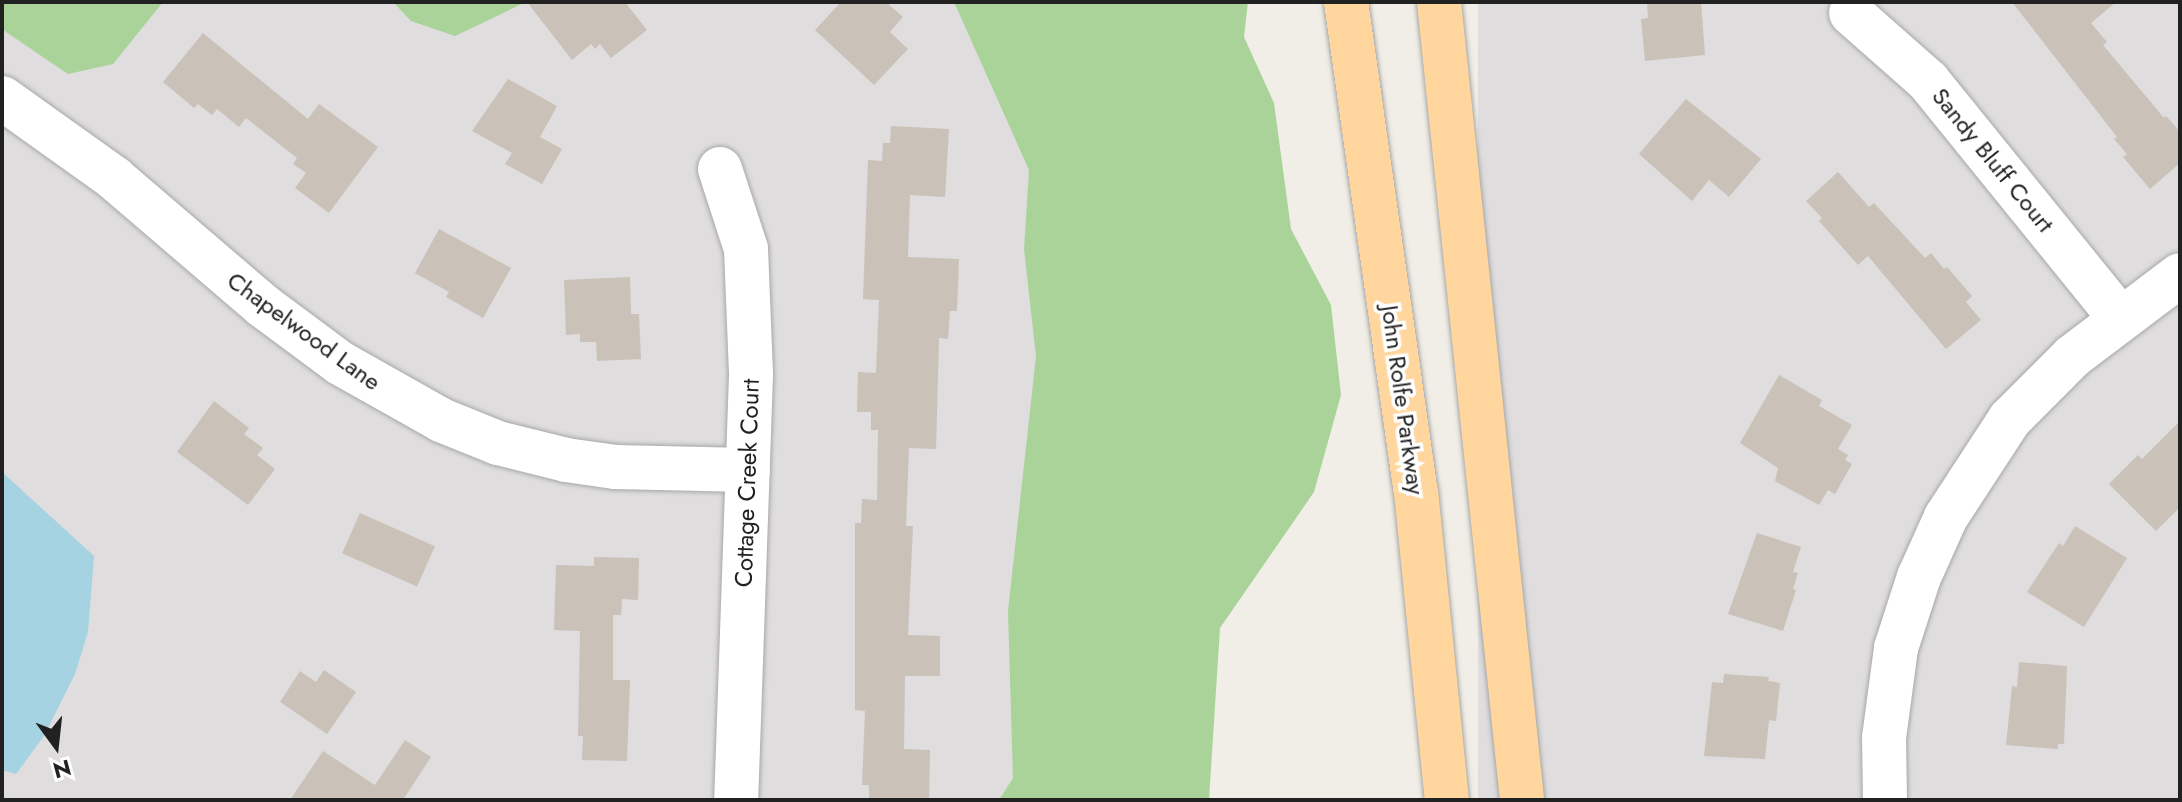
<!DOCTYPE html>
<style>
body{margin:0}
#map{position:relative;width:2182px;height:802px;overflow:hidden;background:#f1eee7;font-family:Jost,sans-serif}
div>[style]{position:absolute}
[style*='--x']{left:calc(var(--x)*1px);top:calc(var(--y)*1px);width:calc(var(--w)*1px);rotate:calc(var(--a)*1deg)}
.residential>*{inset:0;background:#dfdddd;transform-origin:0 0}
.forest>*{inset:0;background:#a9d399}
.water>*{inset:0;background:#a5d3e1}
.building>*{inset:0;background:#cac1b9;transform-origin:0 0}
.roads{filter:drop-shadow(0 0 2px #a8a8a8) drop-shadow(0 0 2px #a8a8a8)}
.minor>*{height:44px;margin:-22px;padding:0 22px;transform-origin:22px;border-radius:22px;background:#fff}
.major>*{height:44px;margin:-22px;padding:0 22px;transform-origin:22px;border-radius:22px;background:#ffd79e}
span{translate:-50% -50%;white-space:nowrap;text-align:center;line-height:1.15;-webkit-text-stroke:7px #fff;paint-order:stroke}
.street-label{font-size:24px;color:#212121}
.frame{position:absolute;inset:0;border:4px solid #212121;pointer-events:none}
.north{position:absolute;left:16px;top:706px;width:80px;height:80px;-webkit-text-stroke:6px #fff;paint-order:stroke;rotate:165deg;font-size:22px;font-weight:700;line-height:32px;text-align:center;color:#212121}
.north::after{content:'';display:block;margin:auto;width:28px;height:36px;background:#212121;clip-path:polygon(50% 0,100% 100%,50% 72%,0 100%)}
</style>
<div id="map">
<div class="residential">
<i style="left:2px;top:2px;width:1034px;height:798px"></i>
<i style="left:1478px;top:2px;width:702px;height:801px"></i>
</div>
<div class="forest">
<i style="clip-path:polygon(2px 2px,163px 2px,113px 64px,68px 74px,6px 32px,2px 27px)"></i>
<i style="clip-path:polygon(393px 2px,526px 2px,455px 36px,411px 21px)"></i>
<i style="clip-path:polygon(954px 2px,1248px 2px,1244px 37px,1274px 103px,1291px 229px,1331px 305px,1341px 395px,1314px 492px,1220px 628px,1209px 800px,999px 800px,1013px 778px,1008px 611px,1036px 356px,1024px 249px,1029px 170px)"></i>
</div>
<div class="water">
<i style="clip-path:polygon(2px 472px,94px 556px,88px 632px,75px 674px,44px 736px,16px 774px,2px 770px)"></i>
</div>
<div class="building">
<i style="clip-path:polygon(527px 2px,625px 2px,647px 30px,611px 58px,600px 44px,595px 49px,591px 44px,572px 60px)"></i>
<i style="clip-path:polygon(841px 2px,886px 2px,903px 17px,890px 32px,908px 49px,874px 85px,815px 30px)"></i>
<i style="clip-path:polygon(1647px 2px,1701px 2px,1705px 55px,1645px 61px,1641px 19px,1648px 18px)"></i>
<i style="clip-path:polygon(2012px 2px,2116px 2px,2091px 23px,2107px 42px,2103px 45px,2164px 118px,2166px 116px,2180px 132px,2180px 163px,2150px 189px,2123px 157px,2127px 154px,2114px 139px,2117px 137px)"></i>
<i style="clip-path:polygon(203px 33px,308px 119px,319px 104px,378px 147px,329px 213px,295px 188px,306px 173px,293px 164px,297px 158px,246px 118px,239px 127px,217px 109px,212px 115px,198px 104px,194px 108px,163px 82px)"></i>
<i style="clip-path:polygon(508px 79px,557px 106px,540px 137px,562px 149px,542px 184px,505px 164px,512px 153px,472px 131px)"></i>
<i style="clip-path:polygon(1686px 99px,1761px 159px,1729px 197px,1709px 180px,1692px 201px,1639px 154px)"></i>
<i style="clip-path:polygon(891px 126px,949px 129px,945px 197px,910px 195px,908px 257px,959px 259px,957px 311px,950px 311px,948px 339px,939px 338px,936px 449px,909px 448px,906px 526px,913px 526px,908px 635px,940px 636px,940px 676px,905px 676px,904px 749px,930px 750px,929px 800px,869px 800px,869px 785px,862px 785px,865px 711px,855px 710px,855px 523px,861px 523px,862px 499px,877px 500px,878px 430px,871px 430px,871px 412px,857px 412px,858px 372px,876px 373px,879px 300px,863px 299px,868px 160px,882px 161px,883px 143px,890px 143px)"></i>
<i style="clip-path:polygon(1838px 172px,1869px 207px,1874px 203px,1925px 258px,1931px 253px,1944px 269px,1947px 267px,1972px 296px,1966px 302px,1981px 320px,1946px 349px,1868px 256px,1858px 265px,1819px 221px,1822px 218px,1806px 201px)"></i>
<i style="clip-path:polygon(439px 229px,511px 268px,483px 318px,446px 297px,449px 292px,415px 273px)"></i>
<i style="clip-path:polygon(630px 277px,631px 314px,639px 314px,641px 359px,597px 361px,596px 342px,580px 342px,580px 334px,566px 335px,564px 280px)"></i>
<i style="clip-path:polygon(1779px 375px,1822px 400px,1819px 406px,1852px 425px,1838px 449px,1848px 455px,1845px 460px,1852px 464px,1835px 494px,1828px 490px,1819px 505px,1775px 481px,1778px 468px,1740px 443px)"></i>
<i style="clip-path:polygon(214px 401px,249px 428px,244px 434px,263px 448px,257px 455px,275px 469px,248px 505px,177px 452px)"></i>
<i style="clip-path:polygon(2180px 421px,2180px 507px,2156px 531px,2109px 484px,2138px 455px,2142px 459px)"></i>
<i style="left:360px;top:513px;width:82px;height:44px;rotate:24deg"></i>
<i style="clip-path:polygon(2075px 526px,2127px 558px,2084px 627px,2027px 592px,2059px 543px,2063px 546px)"></i>
<i style="clip-path:polygon(1757px 533px,1801px 547px,1793px 572px,1798px 573px,1793px 589px,1796px 590px,1783px 631px,1728px 614px)"></i>
<i style="clip-path:polygon(594px 557px,639px 558px,638px 600px,622px 599px,621px 615px,613px 615px,613px 680px,630px 680px,627px 761px,582px 760px,583px 736px,578px 736px,580px 631px,554px 630px,556px 565px,594px 566px)"></i>
<i style="clip-path:polygon(2019px 662px,2067px 666px,2064px 744px,2058px 744px,2058px 749px,2006px 745px,2012px 686px,2017px 687px)"></i>
<i style="clip-path:polygon(324px 670px,356px 692px,327px 734px,280px 702px,300px 671px,316px 682px)"></i>
<i style="clip-path:polygon(1724px 674px,1769px 677px,1768px 681px,1780px 683px,1776px 721px,1769px 720px,1765px 759px,1704px 756px,1712px 682px,1723px 683px)"></i>
<i style="clip-path:polygon(405px 740px,431px 757px,403px 800px,290px 800px,323px 751px,375px 785px)"></i>
</div>
<div class="roads">
<div class="minor">
<i style="--x:1851;--y:13;--w:103;--a:41.4"></i>
<i style="--x:1928;--y:81;--w:306;--a:51"></i>
<i style="--x:2;--y:98;--w:138;--a:35.5"></i>
<i style="--x:114;--y:178;--w:195;--a:40.6"></i>
<i style="--x:262;--y:305;--w:97;--a:36.6"></i>
<i style="--x:340;--y:363;--w:116;--a:29.4"></i>
<i style="--x:441;--y:420;--w:61;--a:22"></i>
<i style="--x:498;--y:443;--w:70;--a:14"></i>
<i style="--x:566;--y:460;--w:49;--a:8.1"></i>
<i style="--x:615;--y:467;--w:133;--a:1.3"></i>
<i style="--x:720;--y:169;--w:84;--a:72"></i>
<i style="--x:746;--y:249;--w:126;--a:87.7"></i>
<i style="--x:751;--y:375;--w:425;--a:92"></i>
<i style="--x:1885;--y:800;--w:62;--a:-90.9"></i>
<i style="--x:1884;--y:738;--w:91;--a:-82.4"></i>
<i style="--x:1896;--y:648;--w:75;--a:-72.1"></i>
<i style="--x:1919;--y:577;--w:66;--a:-65.8"></i>
<i style="--x:1946;--y:517;--w:117;--a:-56.9"></i>
<i style="--x:2010;--y:419;--w:89;--a:-45"></i>
<i style="--x:2073;--y:356;--w:134;--a:-37.1"></i>
</div>
<div class="major">
<i style="--x:1346;--y:2;--w:494;--a:81.9"></i>
<i style="--x:1416;--y:491;--w:311;--a:84.3"></i>
<i style="--x:1439;--y:2;--w:802;--a:84.06"></i>
</div>
</div>
<div class="street-label">
<span style="left:1993px;top:160px;rotate:51deg">Sandy Bluff Court</span>
<span style="left:304px;top:331px;rotate:36deg">Chapelwood Lane</span>
<span style="left:1403px;top:400px;rotate:82deg">John Rolfe Parkway</span>
<span style="left:747px;top:483px;rotate:-88deg">Cottage Creek Court</span>
</div>
<div class="frame"></div>
<div class="north">N</div>
</div>
